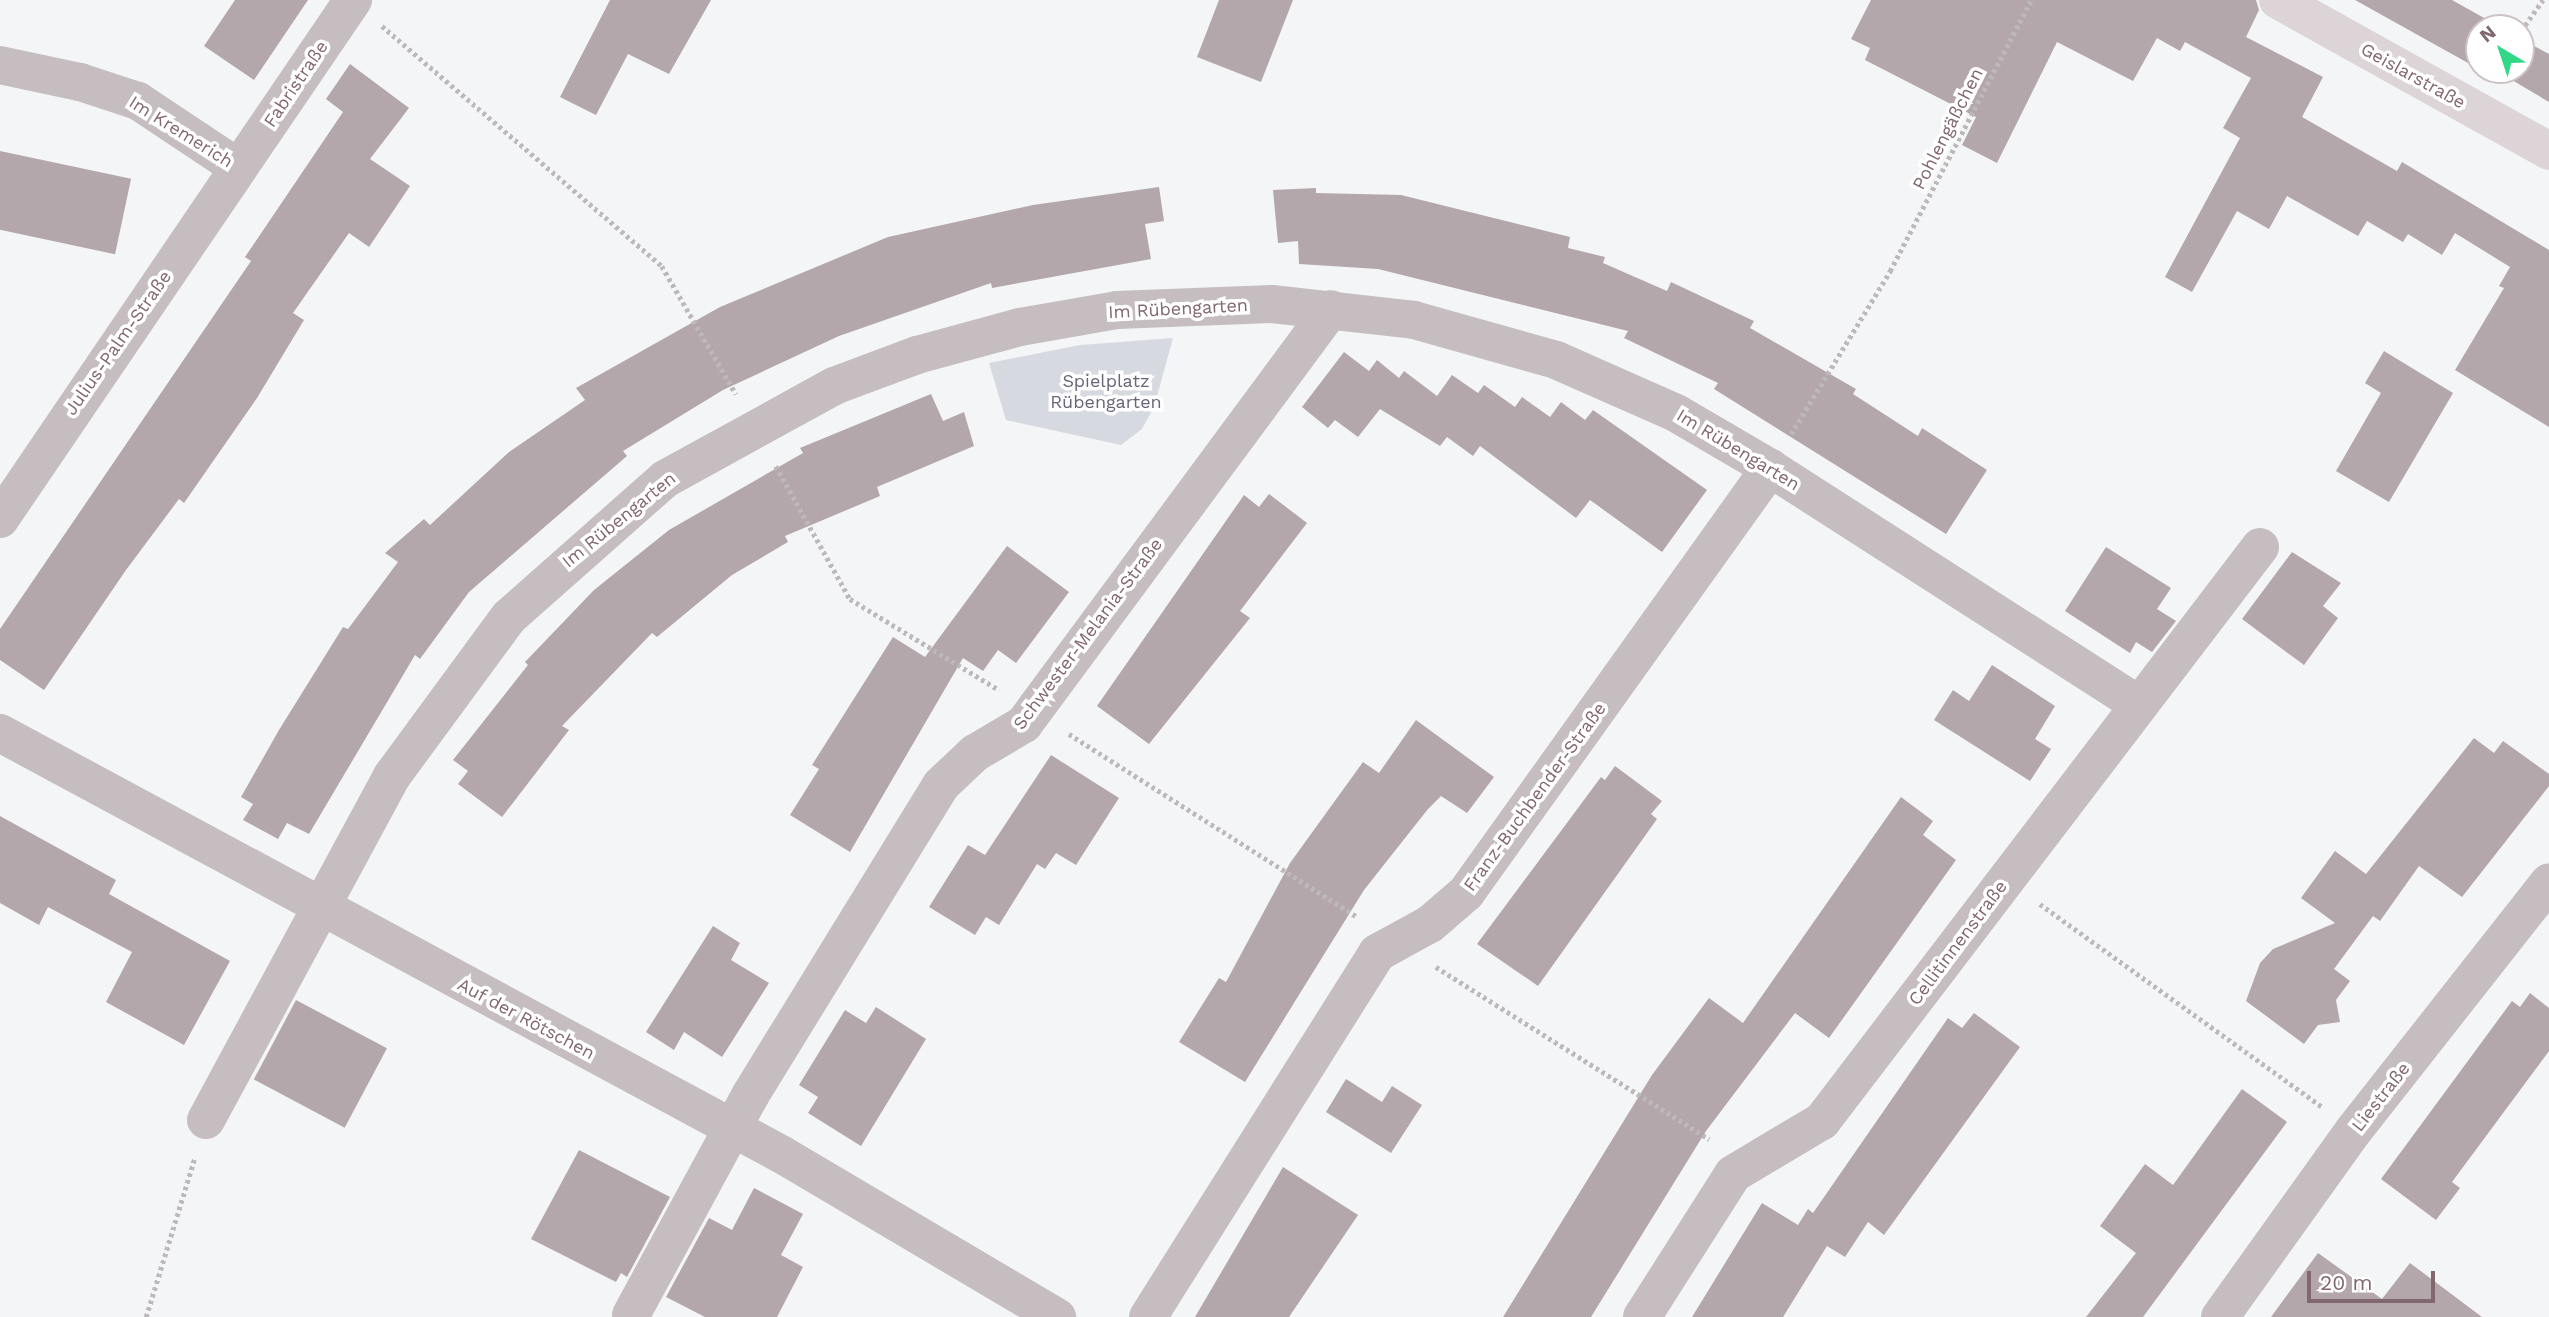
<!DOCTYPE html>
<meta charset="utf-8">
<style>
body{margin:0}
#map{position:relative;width:2549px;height:1317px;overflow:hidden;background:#f3f5f6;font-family:"Work Sans",sans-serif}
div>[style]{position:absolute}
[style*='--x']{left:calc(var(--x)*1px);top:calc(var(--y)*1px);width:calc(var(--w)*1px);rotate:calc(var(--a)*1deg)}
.green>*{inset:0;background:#d7d9e0}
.building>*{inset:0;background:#b4a7ab;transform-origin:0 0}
.path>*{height:4.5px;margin-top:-2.25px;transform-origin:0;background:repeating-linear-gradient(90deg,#bdb8b9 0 3.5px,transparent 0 7px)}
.street>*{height:38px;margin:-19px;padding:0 19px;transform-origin:19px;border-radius:19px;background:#c5bdc0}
.secondary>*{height:38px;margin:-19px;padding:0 19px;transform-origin:19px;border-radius:19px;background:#dcd4d6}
span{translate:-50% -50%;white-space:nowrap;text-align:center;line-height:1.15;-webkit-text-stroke:7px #fff;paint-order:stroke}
.street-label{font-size:18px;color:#82676f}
.park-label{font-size:18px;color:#67657a}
.north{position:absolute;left:2465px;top:14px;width:70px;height:70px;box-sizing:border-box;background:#fff;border:2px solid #cdc2c5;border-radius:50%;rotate:321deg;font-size:19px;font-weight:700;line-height:28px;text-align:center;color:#82676f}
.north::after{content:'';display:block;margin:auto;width:24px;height:32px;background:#32d886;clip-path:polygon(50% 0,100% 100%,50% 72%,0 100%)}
.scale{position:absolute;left:2307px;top:1271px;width:128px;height:32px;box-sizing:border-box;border:4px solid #82676f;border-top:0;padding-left:9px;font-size:21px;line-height:24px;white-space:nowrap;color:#82676f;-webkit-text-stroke:5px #fff;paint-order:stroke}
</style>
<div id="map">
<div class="green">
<i style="clip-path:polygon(1173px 338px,1154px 407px,1142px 429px,1121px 445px,1006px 420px,989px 363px,1080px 345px)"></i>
</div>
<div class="building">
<i style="clip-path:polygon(235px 0,308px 0,254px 80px,204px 46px)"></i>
<i style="clip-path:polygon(610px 0,711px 0,669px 74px,628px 54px,596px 115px,560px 97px)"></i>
<i style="clip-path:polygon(1219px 0,1293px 0,1261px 82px,1197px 57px)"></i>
<i style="clip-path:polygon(1871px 0,2256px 0,2259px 10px,2246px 37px,2323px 77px,2302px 117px,2397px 171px,2402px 162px,2549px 250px,2549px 427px,2455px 370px,2504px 288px,2499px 286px,2510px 267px,2455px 233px,2442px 255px,2408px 234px,2403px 242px,2367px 221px,2358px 236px,2287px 196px,2269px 229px,2237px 211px,2192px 292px,2165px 277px,2240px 138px,2223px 128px,2251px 78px,2185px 42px,2180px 51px,2157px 38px,2133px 81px,2057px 42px,1997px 163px,1962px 145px,1976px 117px,1865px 60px,1870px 48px,1851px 39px)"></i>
<i style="clip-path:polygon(2355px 0,2452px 0,2502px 28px,2479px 28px,2477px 68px)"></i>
<i style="clip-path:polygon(2521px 39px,2549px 54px,2549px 102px,2495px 70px,2521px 70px)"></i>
<i style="clip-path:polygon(350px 64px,409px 108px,370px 159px,410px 186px,369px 247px,349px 233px,293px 313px,304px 320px,257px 398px,184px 503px,179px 499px,126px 570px,44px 690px,0 660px,0 629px,251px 261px,245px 257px,343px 112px,326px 99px)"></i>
<i style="left:0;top:151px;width:134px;height:77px;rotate:12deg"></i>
<i style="clip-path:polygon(1159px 187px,1164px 221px,1145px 224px,1151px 259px,992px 288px,991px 283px,839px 336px,723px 390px,623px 451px,627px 456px,469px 592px,420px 659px,415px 655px,309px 834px,287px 823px,278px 839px,243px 820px,253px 804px,241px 797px,279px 730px,343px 627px,348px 629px,398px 562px,385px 553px,424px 519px,430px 525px,509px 452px,585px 400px,576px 388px,720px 307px,888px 237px,1033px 205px)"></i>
<i style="clip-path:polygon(1316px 188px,1316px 193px,1401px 195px,1570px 237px,1568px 248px,1605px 257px,1603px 263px,1667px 291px,1671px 282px,1754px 321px,1750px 328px,1856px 389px,1853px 394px,1918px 436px,1922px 428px,1987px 470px,1946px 534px,1714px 389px,1718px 383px,1624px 338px,1628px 331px,1378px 269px,1299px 264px,1298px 241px,1278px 243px,1273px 190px)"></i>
<i style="clip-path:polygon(2384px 351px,2453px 393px,2389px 502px,2336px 471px,2381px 393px,2365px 383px)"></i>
<i style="clip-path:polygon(1344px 352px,1369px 371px,1377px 360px,1399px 378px,1404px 371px,1437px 396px,1452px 375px,1478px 393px,1484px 385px,1515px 407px,1522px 397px,1550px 417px,1561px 402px,1585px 420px,1593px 410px,1707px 490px,1662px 552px,1590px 500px,1576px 518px,1480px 446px,1473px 456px,1447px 437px,1440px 446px,1380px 409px,1358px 437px,1335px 420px,1328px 428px,1302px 407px)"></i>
<i style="clip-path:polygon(931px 394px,943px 421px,964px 412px,974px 446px,877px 487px,880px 496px,785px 536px,788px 542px,732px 575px,657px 637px,652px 633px,562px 726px,569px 730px,502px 817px,458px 784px,468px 771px,453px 760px,528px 665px,525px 662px,594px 590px,669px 530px,803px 453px,800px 448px)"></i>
<i style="clip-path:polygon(1269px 494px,1307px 523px,1240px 611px,1250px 618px,1149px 744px,1097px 706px,1244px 495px,1259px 507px)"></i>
<i style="clip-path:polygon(1007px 546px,1069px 592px,1016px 663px,998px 650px,983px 671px,963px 658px,850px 852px,790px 815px,819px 769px,812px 765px,893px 637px,925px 657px)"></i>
<i style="clip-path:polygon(2106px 547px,2171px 588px,2157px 609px,2176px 621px,2152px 652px,2136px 642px,2130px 653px,2065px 611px)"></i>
<i style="clip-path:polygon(2292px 552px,2341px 583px,2323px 606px,2338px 618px,2304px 665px,2242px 619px)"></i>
<i style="clip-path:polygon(1992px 665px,2055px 706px,2035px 739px,2051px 749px,2030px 781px,1934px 720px,1953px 690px,1969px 701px)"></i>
<i style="clip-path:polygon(1416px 720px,1494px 777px,1467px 813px,1441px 796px,1428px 809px,1364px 890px,1245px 1082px,1179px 1042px,1219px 978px,1226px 982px,1290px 863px,1363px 762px,1379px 773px)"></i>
<i style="clip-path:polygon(2474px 738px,2494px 753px,2503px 741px,2549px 774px,2549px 786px,2462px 897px,2419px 866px,2380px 921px,2373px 916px,2334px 969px,2350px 981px,2336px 1000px,2340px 1022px,2318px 1025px,2304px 1044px,2246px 1001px,2260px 963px,2273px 949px,2335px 923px,2301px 898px,2335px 851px,2366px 874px)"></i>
<i style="clip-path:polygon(1051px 755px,1119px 798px,1076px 865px,1056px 853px,1045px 869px,1037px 864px,999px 925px,986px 917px,975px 935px,929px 907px,968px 845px,985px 855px)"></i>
<i style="clip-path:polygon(1615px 766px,1662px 801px,1651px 814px,1657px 819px,1538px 986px,1477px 944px,1601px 777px,1605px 780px)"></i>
<i style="clip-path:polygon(1901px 797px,1933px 821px,1923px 835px,1956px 860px,1829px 1038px,1795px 1013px,1706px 1131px,1591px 1317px,1503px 1317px,1652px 1075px,1709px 998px,1743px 1023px)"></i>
<i style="clip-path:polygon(0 816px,116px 880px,109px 894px,230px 961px,184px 1045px,106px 1002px,132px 952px,48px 907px,39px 925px,0 903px)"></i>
<i style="clip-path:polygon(713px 926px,740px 943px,731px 960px,769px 983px,722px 1057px,684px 1032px,674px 1050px,646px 1032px)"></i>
<i style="clip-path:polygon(2530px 993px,2549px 1008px,2549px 1051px,2452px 1182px,2460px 1188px,2436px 1220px,2381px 1179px,2512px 1001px,2520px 1007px)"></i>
<i style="left:296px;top:1000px;width:103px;height:90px;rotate:28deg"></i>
<i style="clip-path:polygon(876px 1007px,926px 1039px,861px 1146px,808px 1113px,818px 1097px,799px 1085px,845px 1010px,866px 1023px)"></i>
<i style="clip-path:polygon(1974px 1013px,2020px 1047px,1884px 1235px,1868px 1222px,1845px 1257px,1827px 1246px,1783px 1317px,1692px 1317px,1762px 1203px,1798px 1225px,1808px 1209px,1813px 1213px,1948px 1018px,1962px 1028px)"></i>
<i style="clip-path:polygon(1346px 1079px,1382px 1102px,1392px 1086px,1422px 1105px,1391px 1153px,1326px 1112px)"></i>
<i style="clip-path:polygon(2242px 1089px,2287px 1122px,2143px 1317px,2086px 1317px,2136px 1253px,2100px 1226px,2145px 1164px,2173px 1185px)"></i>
<i style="clip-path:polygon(579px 1150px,670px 1197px,627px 1277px,621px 1273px,616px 1282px,531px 1239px)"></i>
<i style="clip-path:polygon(1283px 1167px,1358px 1215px,1289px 1317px,1195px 1317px)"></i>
<i style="clip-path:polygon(754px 1188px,803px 1214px,781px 1255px,803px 1267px,777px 1317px,705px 1317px,666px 1297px,709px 1218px,732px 1230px)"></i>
<i style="clip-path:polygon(2318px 1253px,2382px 1299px,2410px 1263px,2482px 1317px,2271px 1317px)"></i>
</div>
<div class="path">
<i style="--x:382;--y:26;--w:369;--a:40.6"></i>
<i style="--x:662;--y:266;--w:148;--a:60"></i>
<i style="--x:2521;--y:31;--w:38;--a:-55"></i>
<i style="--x:1791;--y:434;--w:191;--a:-58.7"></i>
<i style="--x:1890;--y:271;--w:305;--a:-62.5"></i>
<i style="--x:776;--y:466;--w:152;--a:60.9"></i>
<i style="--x:850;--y:599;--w:175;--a:31.4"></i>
<i style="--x:1069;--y:734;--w:341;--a:32.4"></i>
<i style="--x:2040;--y:904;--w:347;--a:35.7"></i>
<i style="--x:1436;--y:967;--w:323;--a:32.2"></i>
<i style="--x:146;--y:1317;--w:167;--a:-73"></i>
</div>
<div class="street">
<i style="--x:0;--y:65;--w:82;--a:12"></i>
<i style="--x:80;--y:82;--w:61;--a:18.1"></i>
<i style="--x:138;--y:101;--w:121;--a:33.6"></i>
<i style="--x:0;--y:519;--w:628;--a:-55.78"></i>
<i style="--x:0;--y:733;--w:887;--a:28.33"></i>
<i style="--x:781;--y:1154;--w:321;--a:30.6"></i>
<i style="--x:206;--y:1120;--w:391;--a:-61.6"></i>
<i style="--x:392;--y:776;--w:197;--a:-53.7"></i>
<i style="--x:509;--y:617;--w:208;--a:-41.5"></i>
<i style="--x:665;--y:479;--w:193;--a:-28.8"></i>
<i style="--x:834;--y:386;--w:89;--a:-20.5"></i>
<i style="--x:917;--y:355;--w:107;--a:-15.2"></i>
<i style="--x:1020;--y:327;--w:98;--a:-9.9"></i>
<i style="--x:1117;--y:310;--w:155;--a:-2.2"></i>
<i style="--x:1272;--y:304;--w:143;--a:6.4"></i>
<i style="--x:1414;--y:320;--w:148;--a:15.7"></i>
<i style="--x:1556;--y:360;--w:131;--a:23.8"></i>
<i style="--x:1676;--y:413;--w:109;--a:30.3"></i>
<i style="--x:1770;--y:468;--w:437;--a:32.7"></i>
<i style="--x:631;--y:1315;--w:251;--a:-61.5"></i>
<i style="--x:751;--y:1094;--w:363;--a:-58.4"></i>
<i style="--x:941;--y:785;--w:47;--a:-43.3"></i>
<i style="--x:975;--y:753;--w:57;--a:-30.6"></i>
<i style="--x:1024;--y:724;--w:516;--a:-53.51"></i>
<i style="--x:1148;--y:1317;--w:430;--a:-57.8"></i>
<i style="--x:1377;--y:953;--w:60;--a:-28.7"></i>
<i style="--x:1430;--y:924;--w:48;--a:-40.7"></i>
<i style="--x:1466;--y:893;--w:523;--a:-54.42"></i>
<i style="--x:1642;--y:1317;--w:169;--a:-57.5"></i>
<i style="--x:1733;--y:1174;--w:104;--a:-30.8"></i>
<i style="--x:1822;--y:1121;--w:722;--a:-52.65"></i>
<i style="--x:2220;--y:1317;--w:230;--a:-54.4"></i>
<i style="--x:2354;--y:1130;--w:315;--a:-51.8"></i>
</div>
<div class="secondary">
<i style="--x:2278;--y:0;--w:310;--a:29.1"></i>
</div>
<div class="street-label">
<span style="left:2413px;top:76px;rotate:29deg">Geislarstraße</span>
<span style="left:296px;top:84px;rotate:-56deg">Fabristraße</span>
<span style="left:1948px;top:129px;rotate:-63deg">Pohlengäßchen</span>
<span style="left:181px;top:132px;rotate:32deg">Im Kremerich</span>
<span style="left:1178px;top:309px;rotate:-3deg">Im Rübengarten</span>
<span style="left:118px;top:343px;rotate:-55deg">Julius-Palm-Straße</span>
<span style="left:1738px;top:450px;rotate:31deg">Im Rübengarten</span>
<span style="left:619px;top:520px;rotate:-39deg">Im Rübengarten</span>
<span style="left:1088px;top:634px;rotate:-53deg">Schwester-Melania-Straße</span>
<span style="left:1535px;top:797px;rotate:-54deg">Franz-Buchbender-Straße</span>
<span style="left:1958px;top:943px;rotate:-53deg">Cellitinnenstraße</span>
<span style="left:526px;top:1019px;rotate:28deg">Auf der Rötschen</span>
<span style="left:2381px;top:1097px;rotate:-52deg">Liestraße</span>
</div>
<div class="park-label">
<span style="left:1106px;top:392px">Spielplatz<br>Rübengarten</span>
</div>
<div class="north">N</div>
<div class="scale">20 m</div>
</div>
